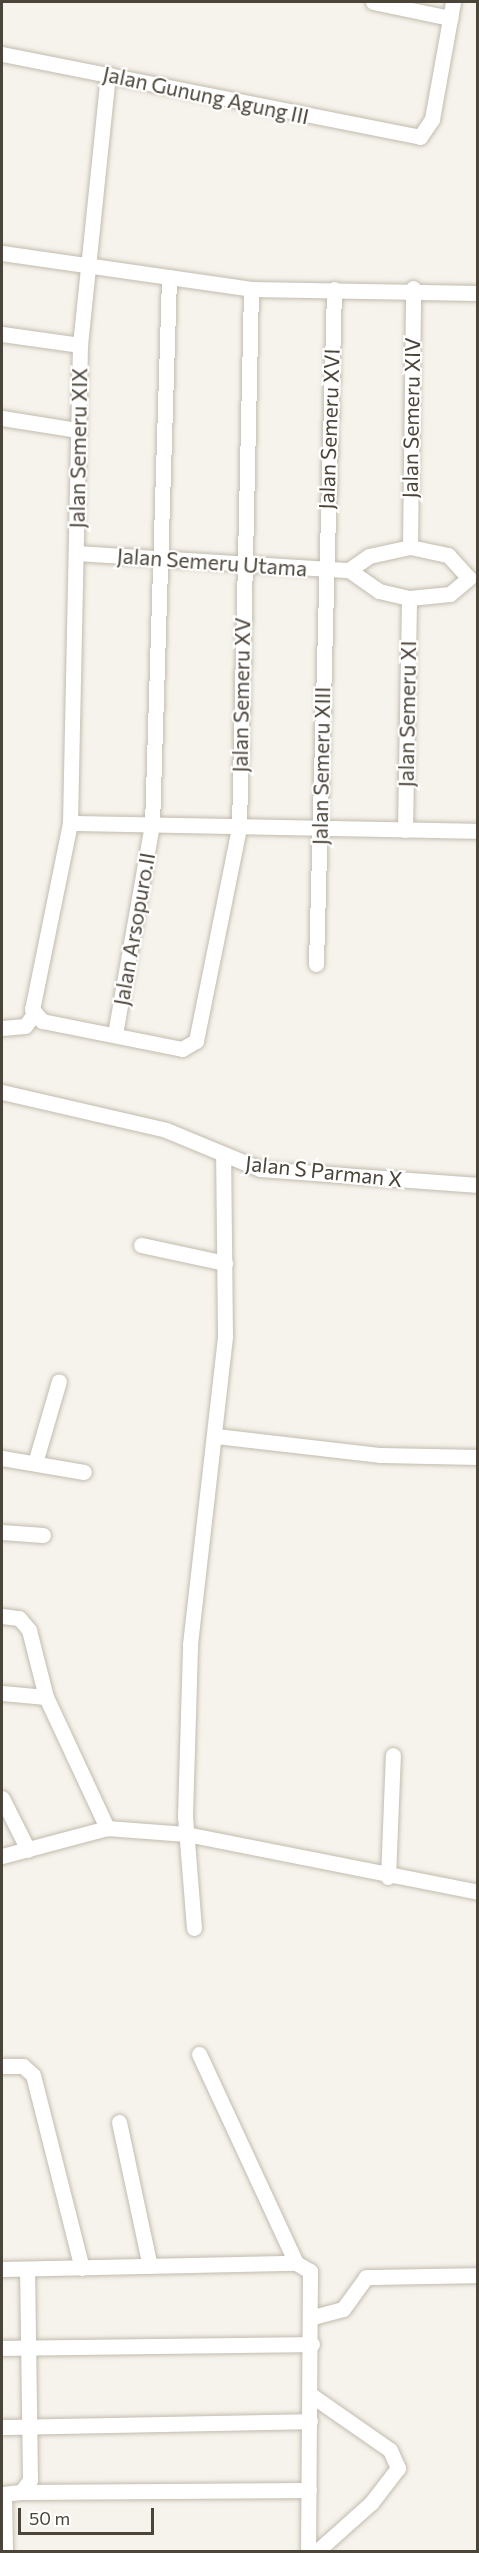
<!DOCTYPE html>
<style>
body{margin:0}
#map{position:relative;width:479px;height:2553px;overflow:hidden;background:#f6f3ec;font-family:Commissioner,sans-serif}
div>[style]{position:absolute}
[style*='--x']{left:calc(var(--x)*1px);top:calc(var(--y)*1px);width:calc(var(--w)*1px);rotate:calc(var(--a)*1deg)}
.roads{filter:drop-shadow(0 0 2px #c2bbae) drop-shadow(0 0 2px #c2bbae)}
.minor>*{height:15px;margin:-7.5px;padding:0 7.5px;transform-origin:7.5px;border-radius:7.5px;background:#fff}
span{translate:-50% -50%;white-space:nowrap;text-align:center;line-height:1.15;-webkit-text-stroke:4.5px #fff;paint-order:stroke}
.street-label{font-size:21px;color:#4b4439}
.frame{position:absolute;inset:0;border:3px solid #4b4439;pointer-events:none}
.scale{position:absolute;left:18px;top:2508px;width:136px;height:27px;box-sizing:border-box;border:3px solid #4b4439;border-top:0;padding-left:8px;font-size:18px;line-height:21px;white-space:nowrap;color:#4b4439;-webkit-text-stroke:4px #fff;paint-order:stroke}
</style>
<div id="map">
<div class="roads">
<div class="minor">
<i style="--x:373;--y:2;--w:79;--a:11.7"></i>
<i style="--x:2;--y:54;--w:426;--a:11.2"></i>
<i style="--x:420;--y:137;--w:22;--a:-56"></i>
<i style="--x:432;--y:119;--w:119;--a:-79.8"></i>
<i style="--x:108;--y:74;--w:272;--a:95.9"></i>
<i style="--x:80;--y:345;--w:478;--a:91.2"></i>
<i style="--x:70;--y:823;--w:190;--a:101.5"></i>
<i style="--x:32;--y:1009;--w:16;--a:50"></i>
<i style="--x:42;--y:1021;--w:143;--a:11.3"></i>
<i style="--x:182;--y:1049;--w:16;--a:-30"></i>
<i style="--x:196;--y:1041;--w:218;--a:-78.6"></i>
<i style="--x:239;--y:827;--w:538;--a:-88.72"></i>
<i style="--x:2;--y:253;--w:252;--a:8.2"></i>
<i style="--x:251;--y:289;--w:227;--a:1"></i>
<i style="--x:2;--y:334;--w:79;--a:8"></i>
<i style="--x:2;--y:418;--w:77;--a:9"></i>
<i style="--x:410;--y:547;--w:39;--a:12"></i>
<i style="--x:448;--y:555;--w:31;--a:48"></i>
<i style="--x:469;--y:578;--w:25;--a:140"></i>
<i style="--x:450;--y:594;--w:41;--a:174.4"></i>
<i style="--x:409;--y:598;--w:31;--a:-167"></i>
<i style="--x:379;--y:591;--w:37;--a:-145"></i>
<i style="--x:349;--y:570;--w:24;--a:-35"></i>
<i style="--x:369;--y:556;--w:42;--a:-12.4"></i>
<i style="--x:410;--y:547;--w:259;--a:-89.3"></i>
<i style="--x:76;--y:553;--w:274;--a:3.6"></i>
<i style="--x:70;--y:823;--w:408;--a:1.1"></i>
<i style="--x:405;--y:830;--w:232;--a:-89"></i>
<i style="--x:316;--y:964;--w:675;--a:-88.47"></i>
<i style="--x:2;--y:1028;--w:23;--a:-5"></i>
<i style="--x:25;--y:1026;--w:15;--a:-53"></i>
<i style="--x:115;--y:1034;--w:212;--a:-80"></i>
<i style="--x:152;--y:825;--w:548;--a:-88.22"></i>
<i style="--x:2;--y:1092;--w:168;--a:13"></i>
<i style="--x:166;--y:1130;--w:102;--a:22.5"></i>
<i style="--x:260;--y:1169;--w:219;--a:4.2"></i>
<i style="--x:141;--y:1245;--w:86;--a:12.1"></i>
<i style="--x:216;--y:1436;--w:166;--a:6.6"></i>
<i style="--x:381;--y:1455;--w:97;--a:1.2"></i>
<i style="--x:2;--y:1458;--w:83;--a:9.7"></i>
<i style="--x:35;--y:1463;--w:85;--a:-73.7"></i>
<i style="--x:2;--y:1532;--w:41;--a:4.2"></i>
<i style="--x:2;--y:1616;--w:17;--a:7"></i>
<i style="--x:19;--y:1618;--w:16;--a:50"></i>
<i style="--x:29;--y:1630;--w:69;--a:75.8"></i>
<i style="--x:46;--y:1697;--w:145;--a:65"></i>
<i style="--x:2;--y:1693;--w:44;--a:5.2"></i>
<i style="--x:2;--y:1798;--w:58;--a:63.4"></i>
<i style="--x:2;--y:1856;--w:109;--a:-14.9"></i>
<i style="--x:107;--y:1828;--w:79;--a:4.3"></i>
<i style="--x:186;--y:1834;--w:298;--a:11.2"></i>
<i style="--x:388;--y:1877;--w:122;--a:-87.7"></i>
<i style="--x:194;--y:1928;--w:112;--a:-94.6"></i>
<i style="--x:185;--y:1816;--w:172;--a:-88.3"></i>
<i style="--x:190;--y:1644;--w:310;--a:-83.5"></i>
<i style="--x:225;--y:1336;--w:179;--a:-90.6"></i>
<i style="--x:199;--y:2054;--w:230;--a:65.1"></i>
<i style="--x:2;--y:2066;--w:21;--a:0"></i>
<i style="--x:23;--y:2066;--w:13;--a:42"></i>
<i style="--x:33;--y:2075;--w:199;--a:75.8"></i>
<i style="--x:119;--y:2122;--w:147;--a:77.9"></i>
<i style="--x:2;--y:2269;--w:294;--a:-1.2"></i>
<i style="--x:296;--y:2263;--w:16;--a:30"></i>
<i style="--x:310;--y:2271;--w:281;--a:90.4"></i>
<i style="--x:313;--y:2317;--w:31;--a:-15"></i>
<i style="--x:343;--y:2309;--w:39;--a:-54"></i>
<i style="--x:366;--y:2277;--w:112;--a:-1"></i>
<i style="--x:2;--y:2348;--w:310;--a:-0.7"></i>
<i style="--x:311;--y:2395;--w:96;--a:34.8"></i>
<i style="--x:390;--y:2450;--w:20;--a:66"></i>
<i style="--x:398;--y:2468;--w:44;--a:127.6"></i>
<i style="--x:371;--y:2503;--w:74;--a:138.3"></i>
<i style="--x:2;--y:2427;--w:308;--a:-1.1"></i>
<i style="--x:21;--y:2492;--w:288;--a:-0.4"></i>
<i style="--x:2;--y:2494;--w:19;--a:-6"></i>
<i style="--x:21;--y:2492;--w:15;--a:-53"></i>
<i style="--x:30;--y:2480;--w:210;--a:-90.8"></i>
<i style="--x:4;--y:2494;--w:58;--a:89"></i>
</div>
</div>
<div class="street-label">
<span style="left:206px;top:95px;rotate:12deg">Jalan Gunung Agung III</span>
<span style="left:411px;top:418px;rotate:-89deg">Jalan Semeru XIV</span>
<span style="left:329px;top:429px;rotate:-88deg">Jalan Semeru XVI</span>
<span style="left:78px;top:448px;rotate:-89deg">Jalan Semeru XIX</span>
<span style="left:212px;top:562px;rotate:4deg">Jalan Semeru Utama</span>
<span style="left:241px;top:695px;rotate:-89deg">Jalan Semeru XV</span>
<span style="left:407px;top:714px;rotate:-89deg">Jalan Semeru XI</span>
<span style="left:321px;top:766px;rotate:-89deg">Jalan Semeru XIII</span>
<span style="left:134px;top:929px;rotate:-80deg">Jalan Arsopuro.II</span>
<span style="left:324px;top:1171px;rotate:6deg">Jalan S Parman X</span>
</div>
<div class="frame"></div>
<div class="scale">50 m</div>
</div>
